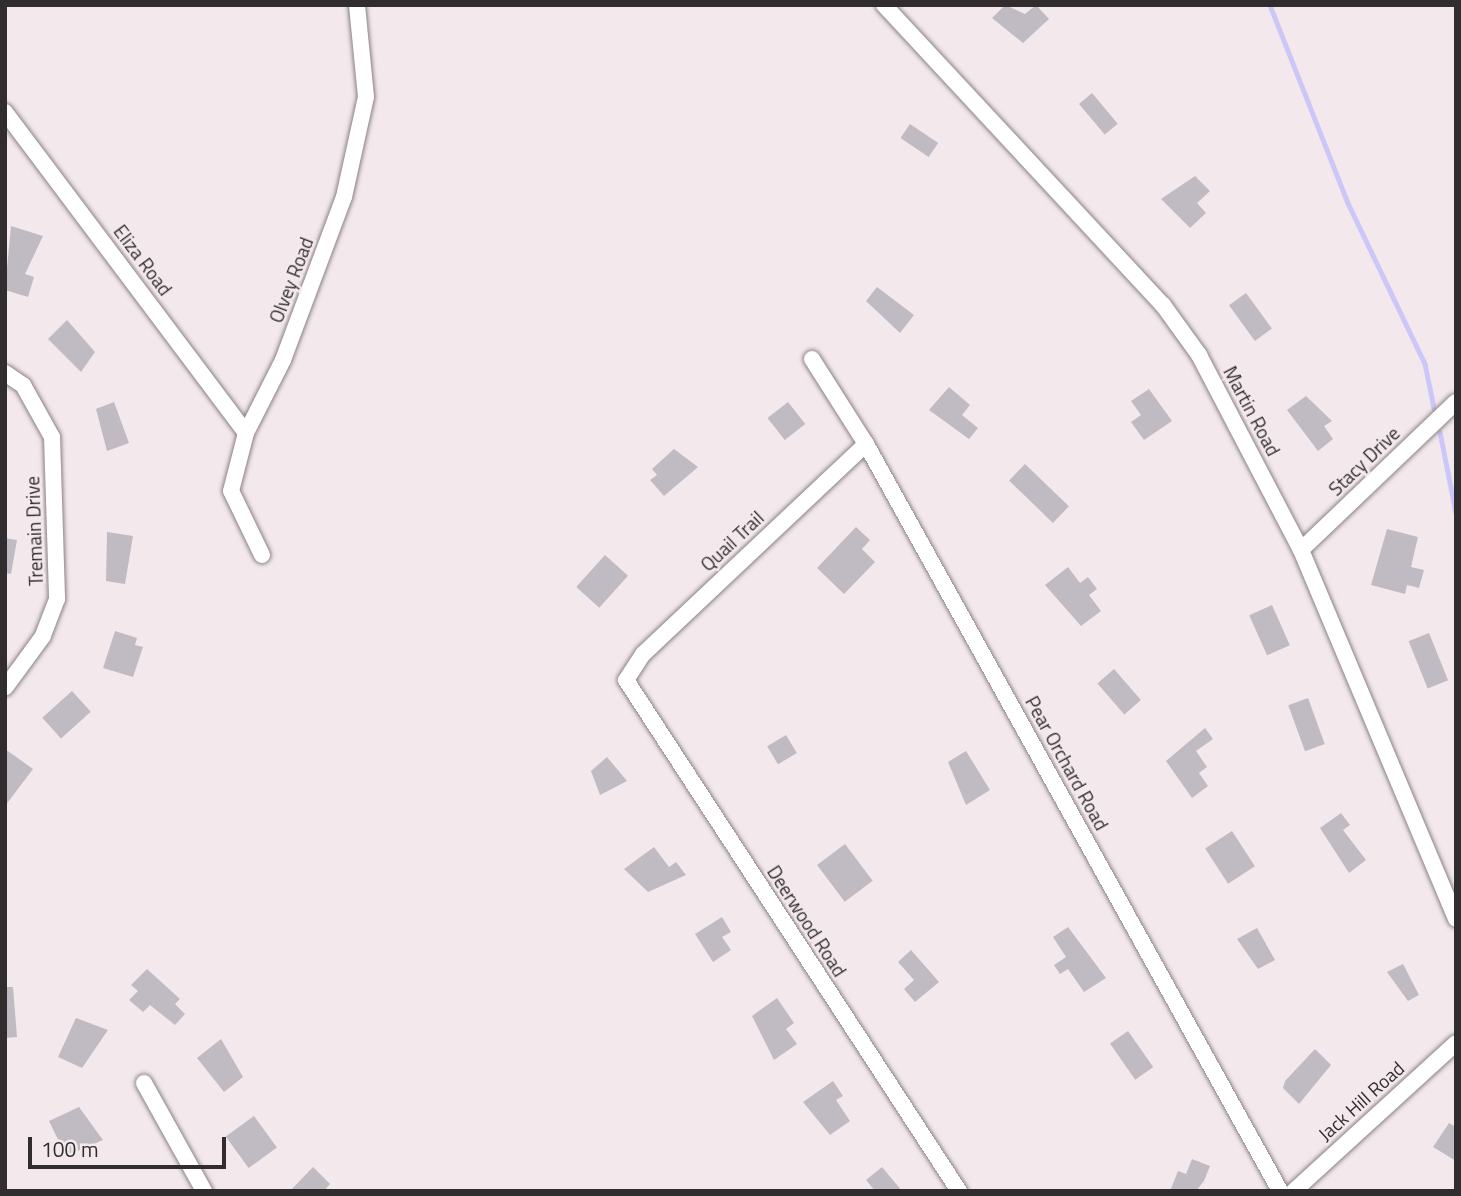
<!DOCTYPE html>
<style>
body{margin:0}
#map{position:relative;width:1461px;height:1196px;overflow:hidden;background:#f3e9ed;font-family:"Titillium Web",sans-serif}
div>[style]{position:absolute}
[style*='--x']{left:calc(var(--x)*1px);top:calc(var(--y)*1px);width:calc(var(--w)*1px);rotate:calc(var(--a)*1deg)}
.stream>*{height:4.5px;margin:-2.25px;padding:0 2.25px;transform-origin:2.25px;border-radius:2.25px;background:#cbc7f9}
.building>*{inset:0;background:#c0bac2;transform-origin:0 0}
.roads{filter:drop-shadow(0 0 2px #8b8185) drop-shadow(0 0 2px #8b8185)}
.minor>*{height:16px;margin:-8px;padding:0 8px;transform-origin:8px;border-radius:8px;background:#fff}
span{translate:-50% -50%;white-space:nowrap;text-align:center;line-height:1.15;-webkit-text-stroke:5px #f3e9ed;paint-order:stroke}
.street-label{font-size:19px;color:#312d2f}
.frame{position:absolute;inset:0;border:7px solid #312d2f;pointer-events:none}
.scale{position:absolute;left:28px;top:1137px;width:198px;height:32px;box-sizing:border-box;border:4px solid #312d2f;border-top:0;padding-left:9px;font-size:21px;line-height:24px;white-space:nowrap;color:#312d2f;-webkit-text-stroke:5px #f3e9ed;paint-order:stroke}
</style>
<div id="map">
<div class="stream">
<i style="--x:1270;--y:5;--w:213;--a:68.5"></i>
<i style="--x:1348;--y:203;--w:178;--a:64.4"></i>
<i style="--x:1425;--y:364;--w:45;--a:78.4"></i>
<i style="--x:1440;--y:432;--w:83;--a:78.8"></i>
</div>
<div class="building">
<i style="clip-path:polygon(1005px 5px,1025px 14px,1036px 5px,1049px 19px,1023px 43px,992px 18px)"></i>
<i style="left:1092px;top:93px;width:40px;height:17px;rotate:50deg"></i>
<i style="left:910px;top:124px;width:34px;height:17px;rotate:34deg"></i>
<i style="clip-path:polygon(1195px 176px,1210px 191px,1197px 203px,1206px 213px,1190px 228px,1161px 199px)"></i>
<i style="clip-path:polygon(11px 226px,43px 236px,25px 274px,34px 277px,28px 297px,5px 290px)"></i>
<i style="clip-path:polygon(877px 287px,914px 315px,900px 333px,866px 301px)"></i>
<i style="left:1246px;top:293px;width:44px;height:21px;rotate:54deg"></i>
<i style="clip-path:polygon(67px 320px,95px 352px,81px 372px,48px 339px)"></i>
<i style="clip-path:polygon(949px 387px,970px 405px,962px 415px,978px 428px,969px 439px,929px 410px)"></i>
<i style="clip-path:polygon(1149px 389px,1172px 421px,1144px 440px,1131px 422px,1141px 415px,1131px 401px)"></i>
<i style="clip-path:polygon(1306px 396px,1332px 421px,1324px 426px,1333px 439px,1318px 451px,1287px 410px)"></i>
<i style="clip-path:polygon(114px 402px,129px 443px,107px 451px,96px 409px)"></i>
<i style="left:788px;top:402px;width:28px;height:26px;rotate:52deg"></i>
<i style="clip-path:polygon(674px 449px,698px 467px,664px 496px,650px 480px,657px 475px,652px 469px)"></i>
<i style="left:1025px;top:464px;width:61px;height:23px;rotate:44deg"></i>
<i style="clip-path:polygon(856px 527px,870px 540px,862px 549px,875px 562px,844px 594px,817px 568px)"></i>
<i style="clip-path:polygon(1387px 529px,1418px 537px,1411px 567px,1424px 570px,1419px 588px,1407px 585px,1405px 594px,1371px 585px)"></i>
<i style="clip-path:polygon(107px 532px,133px 536px,125px 584px,106px 581px)"></i>
<i style="clip-path:polygon(5px 538px,17px 540px,11px 574px,5px 573px)"></i>
<i style="left:605px;top:555px;width:31px;height:43px;rotate:42deg"></i>
<i style="clip-path:polygon(1068px 567px,1080px 583px,1088px 577px,1097px 589px,1089px 595px,1101px 611px,1081px 626px,1045px 585px)"></i>
<i style="left:1272px;top:605px;width:44px;height:25px;rotate:66deg"></i>
<i style="clip-path:polygon(115px 631px,137px 638px,135px 645px,143px 647px,133px 677px,103px 668px)"></i>
<i style="left:1429px;top:633px;width:51px;height:22px;rotate:68deg"></i>
<i style="left:1114px;top:669px;width:41px;height:22px;rotate:49deg"></i>
<i style="left:72px;top:691px;width:28px;height:40px;rotate:48deg"></i>
<i style="left:1308px;top:698px;width:49px;height:21px;rotate:70deg"></i>
<i style="clip-path:polygon(1205px 728px,1213px 739px,1196px 751px,1207px 767px,1199px 773px,1208px 786px,1192px 798px,1166px 761px)"></i>
<i style="left:786px;top:735px;width:21px;height:22px;rotate:59deg"></i>
<i style="clip-path:polygon(5px 749px,33px 769px,5px 806px)"></i>
<i style="clip-path:polygon(966px 751px,990px 790px,966px 805px,948px 762px)"></i>
<i style="clip-path:polygon(607px 757px,627px 781px,600px 795px,591px 771px)"></i>
<i style="clip-path:polygon(1341px 813px,1350px 825px,1343px 830px,1366px 860px,1349px 873px,1320px 828px)"></i>
<i style="left:1232px;top:831px;width:42px;height:32px;rotate:57deg"></i>
<i style="left:845px;top:844px;width:46px;height:35px;rotate:53deg"></i>
<i style="clip-path:polygon(654px 847px,669px 867px,676px 862px,686px 875px,648px 892px,624px 869px)"></i>
<i style="clip-path:polygon(722px 917px,731px 932px,722px 937px,731px 950px,713px 962px,695px 934px)"></i>
<i style="clip-path:polygon(1068px 927px,1106px 978px,1084px 992px,1068px 969px,1060px 974px,1054px 965px,1066px 957px,1053px 937px)"></i>
<i style="clip-path:polygon(1257px 928px,1275px 960px,1258px 969px,1237px 939px)"></i>
<i style="clip-path:polygon(911px 950px,939px 982px,915px 1002px,904px 989px,914px 980px,898px 962px)"></i>
<i style="clip-path:polygon(1403px 964px,1419px 995px,1408px 1001px,1387px 972px)"></i>
<i style="clip-path:polygon(147px 969px,180px 999px,175px 1004px,185px 1014px,175px 1025px,150px 1005px,143px 1012px,129px 1000px,138px 991px,131px 985px)"></i>
<i style="clip-path:polygon(5px 987px,13px 987px,17px 1037px,5px 1038px)"></i>
<i style="clip-path:polygon(777px 998px,794px 1023px,786px 1029px,797px 1044px,774px 1060px,752px 1016px)"></i>
<i style="clip-path:polygon(76px 1018px,108px 1030px,82px 1068px,58px 1057px)"></i>
<i style="left:1128px;top:1031px;width:44px;height:22px;rotate:55deg"></i>
<i style="clip-path:polygon(221px 1039px,243px 1077px,224px 1092px,197px 1058px)"></i>
<i style="clip-path:polygon(1315px 1049px,1331px 1065px,1299px 1104px,1283px 1088px,1285px 1081px)"></i>
<i style="clip-path:polygon(833px 1081px,843px 1096px,836px 1100px,850px 1121px,830px 1135px,803px 1102px)"></i>
<i style="clip-path:polygon(79px 1107px,103px 1140px,66px 1156px,49px 1121px)"></i>
<i style="left:254px;top:1116px;width:39px;height:35px;rotate:54deg"></i>
<i style="clip-path:polygon(1449px 1123px,1456px 1127px,1456px 1161px,1433px 1147px)"></i>
<i style="clip-path:polygon(1192px 1159px,1210px 1166px,1204px 1181px,1196px 1191px,1170px 1191px,1178px 1171px,1186px 1174px)"></i>
<i style="clip-path:polygon(313px 1167px,330px 1184px,324px 1191px,290px 1191px)"></i>
<i style="clip-path:polygon(882px 1167px,902px 1191px,875px 1191px,866px 1180px)"></i>
</div>
<div class="roads">
<div class="minor">
<i style="--x:884;--y:5;--w:410;--a:47.1"></i>
<i style="--x:1163;--y:305;--w:62;--a:54.2"></i>
<i style="--x:1199;--y:355;--w:220;--a:62.4"></i>
<i style="--x:1301;--y:550;--w:400;--a:67.2"></i>
<i style="--x:5;--y:112;--w:401;--a:53.1"></i>
<i style="--x:812;--y:359;--w:101;--a:57.6"></i>
<i style="--x:866;--y:444;--w:854;--a:61"></i>
<i style="--x:5;--y:373;--w:22;--a:34"></i>
<i style="--x:23;--y:385;--w:60;--a:60.9"></i>
<i style="--x:52;--y:437;--w:162;--a:88.2"></i>
<i style="--x:57;--y:599;--w:40;--a:111"></i>
<i style="--x:43;--y:636;--w:64;--a:126.2"></i>
<i style="--x:866;--y:444;--w:306;--a:136.7"></i>
<i style="--x:643;--y:654;--w:31;--a:123"></i>
<i style="--x:626;--y:680;--w:610;--a:56.91"></i>
<i style="--x:1301;--y:550;--w:214;--a:-43.7"></i>
<i style="--x:262;--y:555;--w:71;--a:-115.8"></i>
<i style="--x:231;--y:491;--w:60;--a:-75.5"></i>
<i style="--x:246;--y:433;--w:82;--a:-63.1"></i>
<i style="--x:283;--y:360;--w:174;--a:-69.5"></i>
<i style="--x:344;--y:197;--w:102;--a:-77.6"></i>
<i style="--x:366;--y:97;--w:92;--a:-95.6"></i>
<i style="--x:144;--y:1083;--w:124;--a:60.9"></i>
<i style="--x:1294;--y:1191;--w:219;--a:-42.4"></i>
</div>
</div>
<div class="street-label">
<span style="left:143px;top:260px;rotate:53deg">Eliza Road</span>
<span style="left:291px;top:280px;rotate:-69deg">Olvey Road</span>
<span style="left:1252px;top:411px;rotate:62deg">Martin Road</span>
<span style="left:1364px;top:461px;rotate:-44deg">Stacy Drive</span>
<span style="left:34px;top:531px;rotate:-92deg">Tremain Drive</span>
<span style="left:732px;top:541px;rotate:-43deg">Quail Trail</span>
<span style="left:1067px;top:763px;rotate:61deg">Pear Orchard Road</span>
<span style="left:807px;top:921px;rotate:57deg">Deerwood Road</span>
<span style="left:1361px;top:1101px;rotate:-42deg">Jack Hill Road</span>
</div>
<div class="frame"></div>
<div class="scale">100 m</div>
</div>
